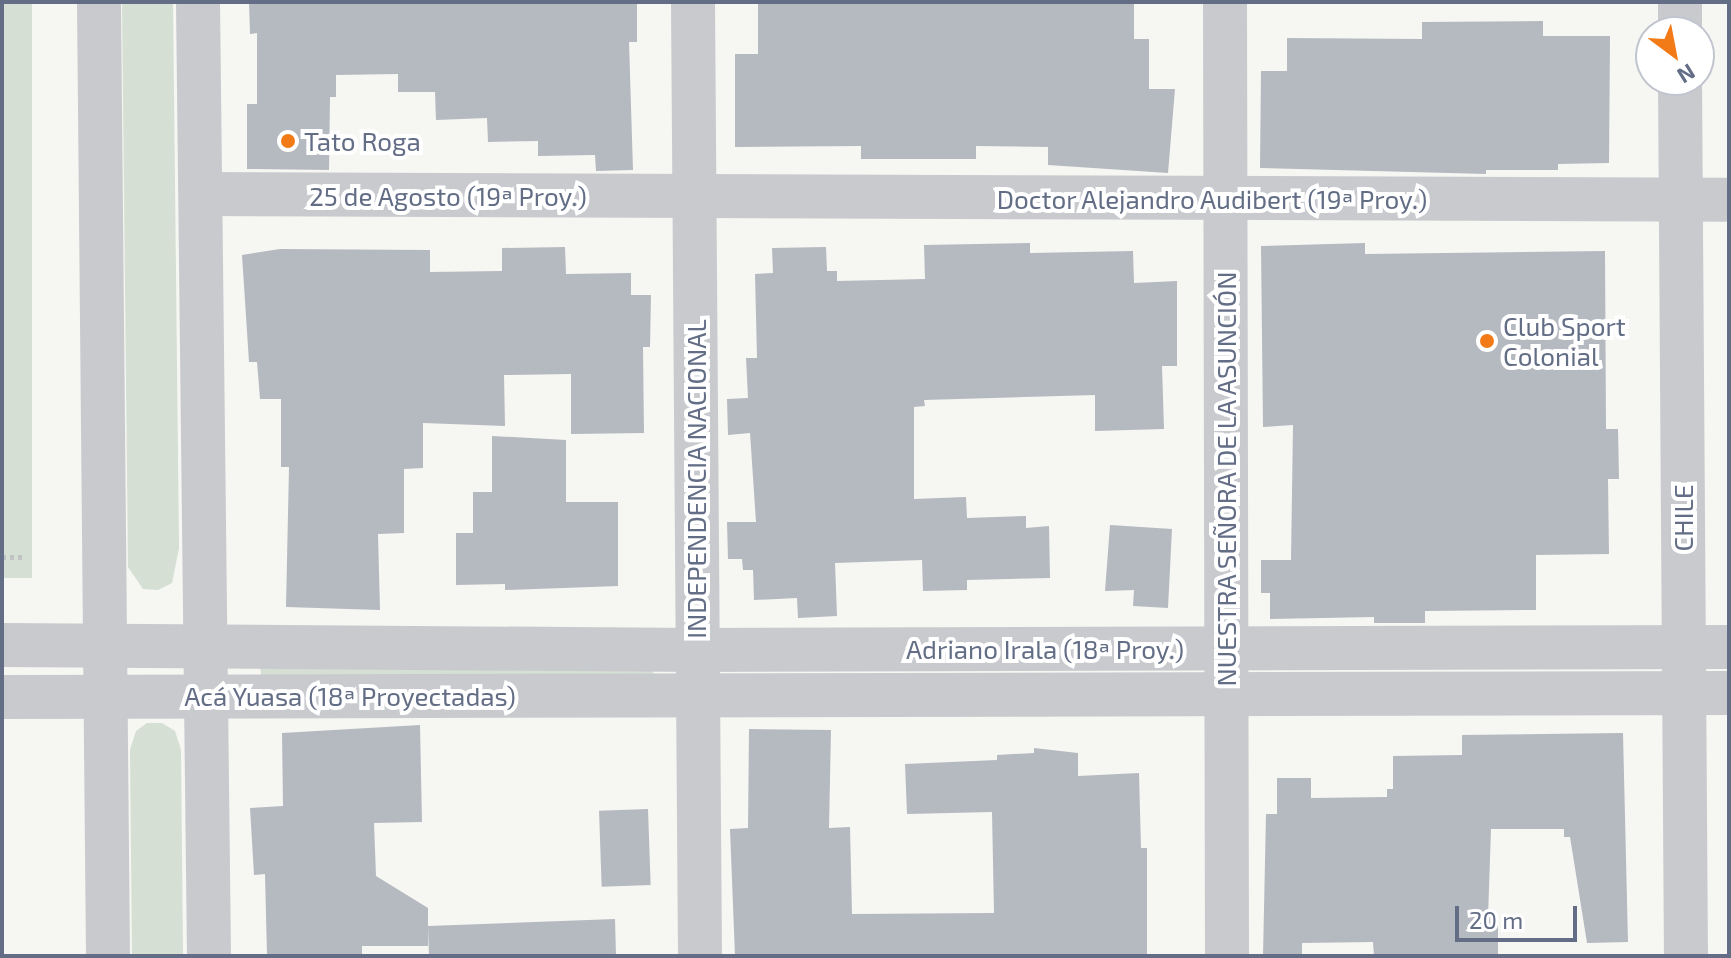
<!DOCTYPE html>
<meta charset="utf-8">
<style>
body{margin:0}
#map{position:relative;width:1731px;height:958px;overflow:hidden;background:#f6f6f2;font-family:"Exo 2",sans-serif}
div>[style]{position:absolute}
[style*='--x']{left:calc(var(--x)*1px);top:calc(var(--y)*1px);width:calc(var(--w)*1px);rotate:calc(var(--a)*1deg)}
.green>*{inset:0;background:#d5dfd3;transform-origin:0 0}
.building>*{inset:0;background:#b5b9c0;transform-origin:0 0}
.path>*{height:5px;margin-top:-2.5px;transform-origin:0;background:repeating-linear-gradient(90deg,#c1c2c4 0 4px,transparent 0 8px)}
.minor>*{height:44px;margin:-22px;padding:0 22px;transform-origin:22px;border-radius:22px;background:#c8cace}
.tertiary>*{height:44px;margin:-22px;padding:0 22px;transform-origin:22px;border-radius:22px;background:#c8cace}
.dots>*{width:22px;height:22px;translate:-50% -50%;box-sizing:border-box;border:4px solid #fff;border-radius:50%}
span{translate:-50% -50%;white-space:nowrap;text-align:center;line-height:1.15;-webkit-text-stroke:8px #fff;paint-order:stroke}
.poi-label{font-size:26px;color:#636e86}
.left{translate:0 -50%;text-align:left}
.street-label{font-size:26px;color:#636e86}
.frame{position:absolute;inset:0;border:4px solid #636e86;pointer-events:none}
.north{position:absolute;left:1635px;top:16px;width:80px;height:80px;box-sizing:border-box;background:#fff;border:2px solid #c1c5cf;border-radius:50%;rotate:148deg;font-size:22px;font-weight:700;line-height:32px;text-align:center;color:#636e86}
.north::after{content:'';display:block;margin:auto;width:28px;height:36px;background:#f27b17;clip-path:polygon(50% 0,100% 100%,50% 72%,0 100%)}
.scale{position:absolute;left:1455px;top:906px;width:122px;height:36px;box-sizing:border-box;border:4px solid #636e86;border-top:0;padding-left:10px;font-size:24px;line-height:28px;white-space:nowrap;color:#636e86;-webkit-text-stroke:6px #fff;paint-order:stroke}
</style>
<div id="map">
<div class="green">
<i style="left:2px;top:2px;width:30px;height:576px"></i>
<i style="clip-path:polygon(122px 2px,173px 2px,179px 548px,172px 583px,158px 590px,143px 589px,128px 567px)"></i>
<i style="clip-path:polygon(260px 665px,655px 668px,652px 675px,261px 675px)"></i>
<i style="clip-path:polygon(147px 723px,162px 723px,175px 731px,181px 750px,183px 956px,132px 956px,130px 750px,136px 731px)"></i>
</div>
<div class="building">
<i style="clip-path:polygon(249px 2px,637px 2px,637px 42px,629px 42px,633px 170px,596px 171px,595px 155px,538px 156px,538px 141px,488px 142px,487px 118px,436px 120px,435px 92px,398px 92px,398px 74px,336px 75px,336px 97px,330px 97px,329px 170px,247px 169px,247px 104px,257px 104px,257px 33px,250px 34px)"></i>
<i style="clip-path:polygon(758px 2px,1134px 2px,1134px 39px,1149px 39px,1149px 89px,1175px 89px,1168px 173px,1048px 165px,1048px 147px,976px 146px,976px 159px,861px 159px,861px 146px,735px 147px,735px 54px,758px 54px)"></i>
<i style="clip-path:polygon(1543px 21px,1543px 36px,1610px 36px,1609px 163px,1558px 164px,1558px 170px,1486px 170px,1486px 174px,1260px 168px,1261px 71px,1287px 71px,1287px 38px,1422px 39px,1422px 22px)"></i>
<i style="clip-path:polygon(1030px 243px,1030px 253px,1133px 251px,1134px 283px,1177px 281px,1177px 366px,1162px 366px,1164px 429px,1095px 431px,1095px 395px,924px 400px,925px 406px,914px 407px,914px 499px,966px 497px,967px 518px,1026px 516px,1026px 528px,1049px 526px,1050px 578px,967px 580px,967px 590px,923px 591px,922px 560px,835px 563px,837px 616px,798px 618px,797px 598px,754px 600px,753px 570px,743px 570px,742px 559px,728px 559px,727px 522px,756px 522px,750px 433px,728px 435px,727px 399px,748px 398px,746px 358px,757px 358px,755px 274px,773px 273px,772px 248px,826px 247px,827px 271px,837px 271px,837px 281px,925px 279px,924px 245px)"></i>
<i style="clip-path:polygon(1365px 243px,1365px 254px,1605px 251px,1606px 429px,1618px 429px,1619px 479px,1608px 479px,1609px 554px,1536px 555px,1536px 610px,1425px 611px,1425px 623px,1374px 623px,1374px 617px,1270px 619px,1270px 593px,1261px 593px,1261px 560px,1291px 560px,1293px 425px,1263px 427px,1261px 246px)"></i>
<i style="clip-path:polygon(565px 247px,566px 274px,631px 273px,631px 295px,651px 295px,650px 347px,643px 347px,644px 433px,571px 434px,571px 374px,504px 375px,505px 426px,423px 423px,423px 468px,404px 469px,404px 533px,378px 534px,380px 610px,286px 607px,289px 467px,281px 467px,281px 399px,260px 399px,257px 362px,249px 362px,242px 255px,280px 249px,430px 250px,430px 272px,502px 271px,502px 248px)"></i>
<i style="clip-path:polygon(492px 436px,566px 440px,566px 502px,618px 502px,618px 586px,505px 590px,505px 584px,456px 585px,456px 533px,473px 533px,473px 492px,492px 492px)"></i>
<i style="clip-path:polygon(1110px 525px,1172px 529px,1168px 608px,1133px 606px,1134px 590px,1105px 591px)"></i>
<i style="clip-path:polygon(420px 725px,422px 822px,374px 823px,376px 876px,428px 908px,428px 946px,362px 946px,362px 956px,267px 956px,265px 874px,254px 875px,250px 808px,283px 806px,282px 733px)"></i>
<i style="clip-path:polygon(749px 729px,831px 730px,829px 828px,850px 827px,852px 914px,994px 913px,992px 812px,907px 814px,905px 764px,997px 760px,997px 755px,1034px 753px,1034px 748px,1078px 753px,1078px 776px,1139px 773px,1141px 848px,1147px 848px,1147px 956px,735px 956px,730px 829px,748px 828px)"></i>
<i style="clip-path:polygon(1623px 733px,1628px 942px,1587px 943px,1570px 837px,1564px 837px,1564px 829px,1491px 829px,1488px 917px,1498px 917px,1498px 956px,1374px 956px,1373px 942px,1302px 943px,1302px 956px,1263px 956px,1266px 814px,1277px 814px,1277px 778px,1311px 778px,1311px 798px,1387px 797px,1387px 789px,1393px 789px,1393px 756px,1462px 755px,1462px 735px)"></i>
<i style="left:648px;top:809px;width:76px;height:49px;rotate:88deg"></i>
<i style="clip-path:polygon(615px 919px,616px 956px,429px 956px,428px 926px)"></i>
</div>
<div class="path">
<i style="--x:2;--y:557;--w:20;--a:0"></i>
</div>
<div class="minor">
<i style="--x:693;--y:2;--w:954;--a:89.58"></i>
<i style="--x:201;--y:194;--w:1528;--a:0.22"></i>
<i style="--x:2;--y:645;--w:696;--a:0.41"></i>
<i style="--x:698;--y:650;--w:1031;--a:-0.17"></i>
<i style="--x:2;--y:697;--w:1727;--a:-0.13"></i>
</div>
<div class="tertiary">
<i style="--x:99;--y:2;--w:954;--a:89.46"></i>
<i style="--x:198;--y:2;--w:954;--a:89.34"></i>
<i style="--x:1225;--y:2;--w:954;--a:89.88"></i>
<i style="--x:1680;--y:2;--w:30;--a:90"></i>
<i style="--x:1680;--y:80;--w:876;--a:89.61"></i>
</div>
<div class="dots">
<i style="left:288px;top:141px;background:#f27b17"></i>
<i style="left:1487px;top:341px;background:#f27b17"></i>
</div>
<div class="poi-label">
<span class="left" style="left:304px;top:141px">Tato Roga</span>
<span class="left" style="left:1503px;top:341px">Club Sport<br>Colonial</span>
</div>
<div class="street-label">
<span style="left:448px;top:196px">25 de Agosto (19ª Proy.)</span>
<span style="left:1212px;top:199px">Doctor Alejandro Audibert (19ª Proy.)</span>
<span style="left:696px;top:479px;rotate:-90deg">INDEPENDENCIA NACIONAL</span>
<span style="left:1226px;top:479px;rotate:-90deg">NUESTRA SEÑORA DE LA ASUNCIÓN</span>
<span style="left:1683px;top:518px;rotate:-90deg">CHILE</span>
<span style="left:1045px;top:649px">Adriano Irala (18ª Proy.)</span>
<span style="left:350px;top:696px">Acá Yuasa (18ª Proyectadas)</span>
</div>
<div class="frame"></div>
<div class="north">N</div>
<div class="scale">20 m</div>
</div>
